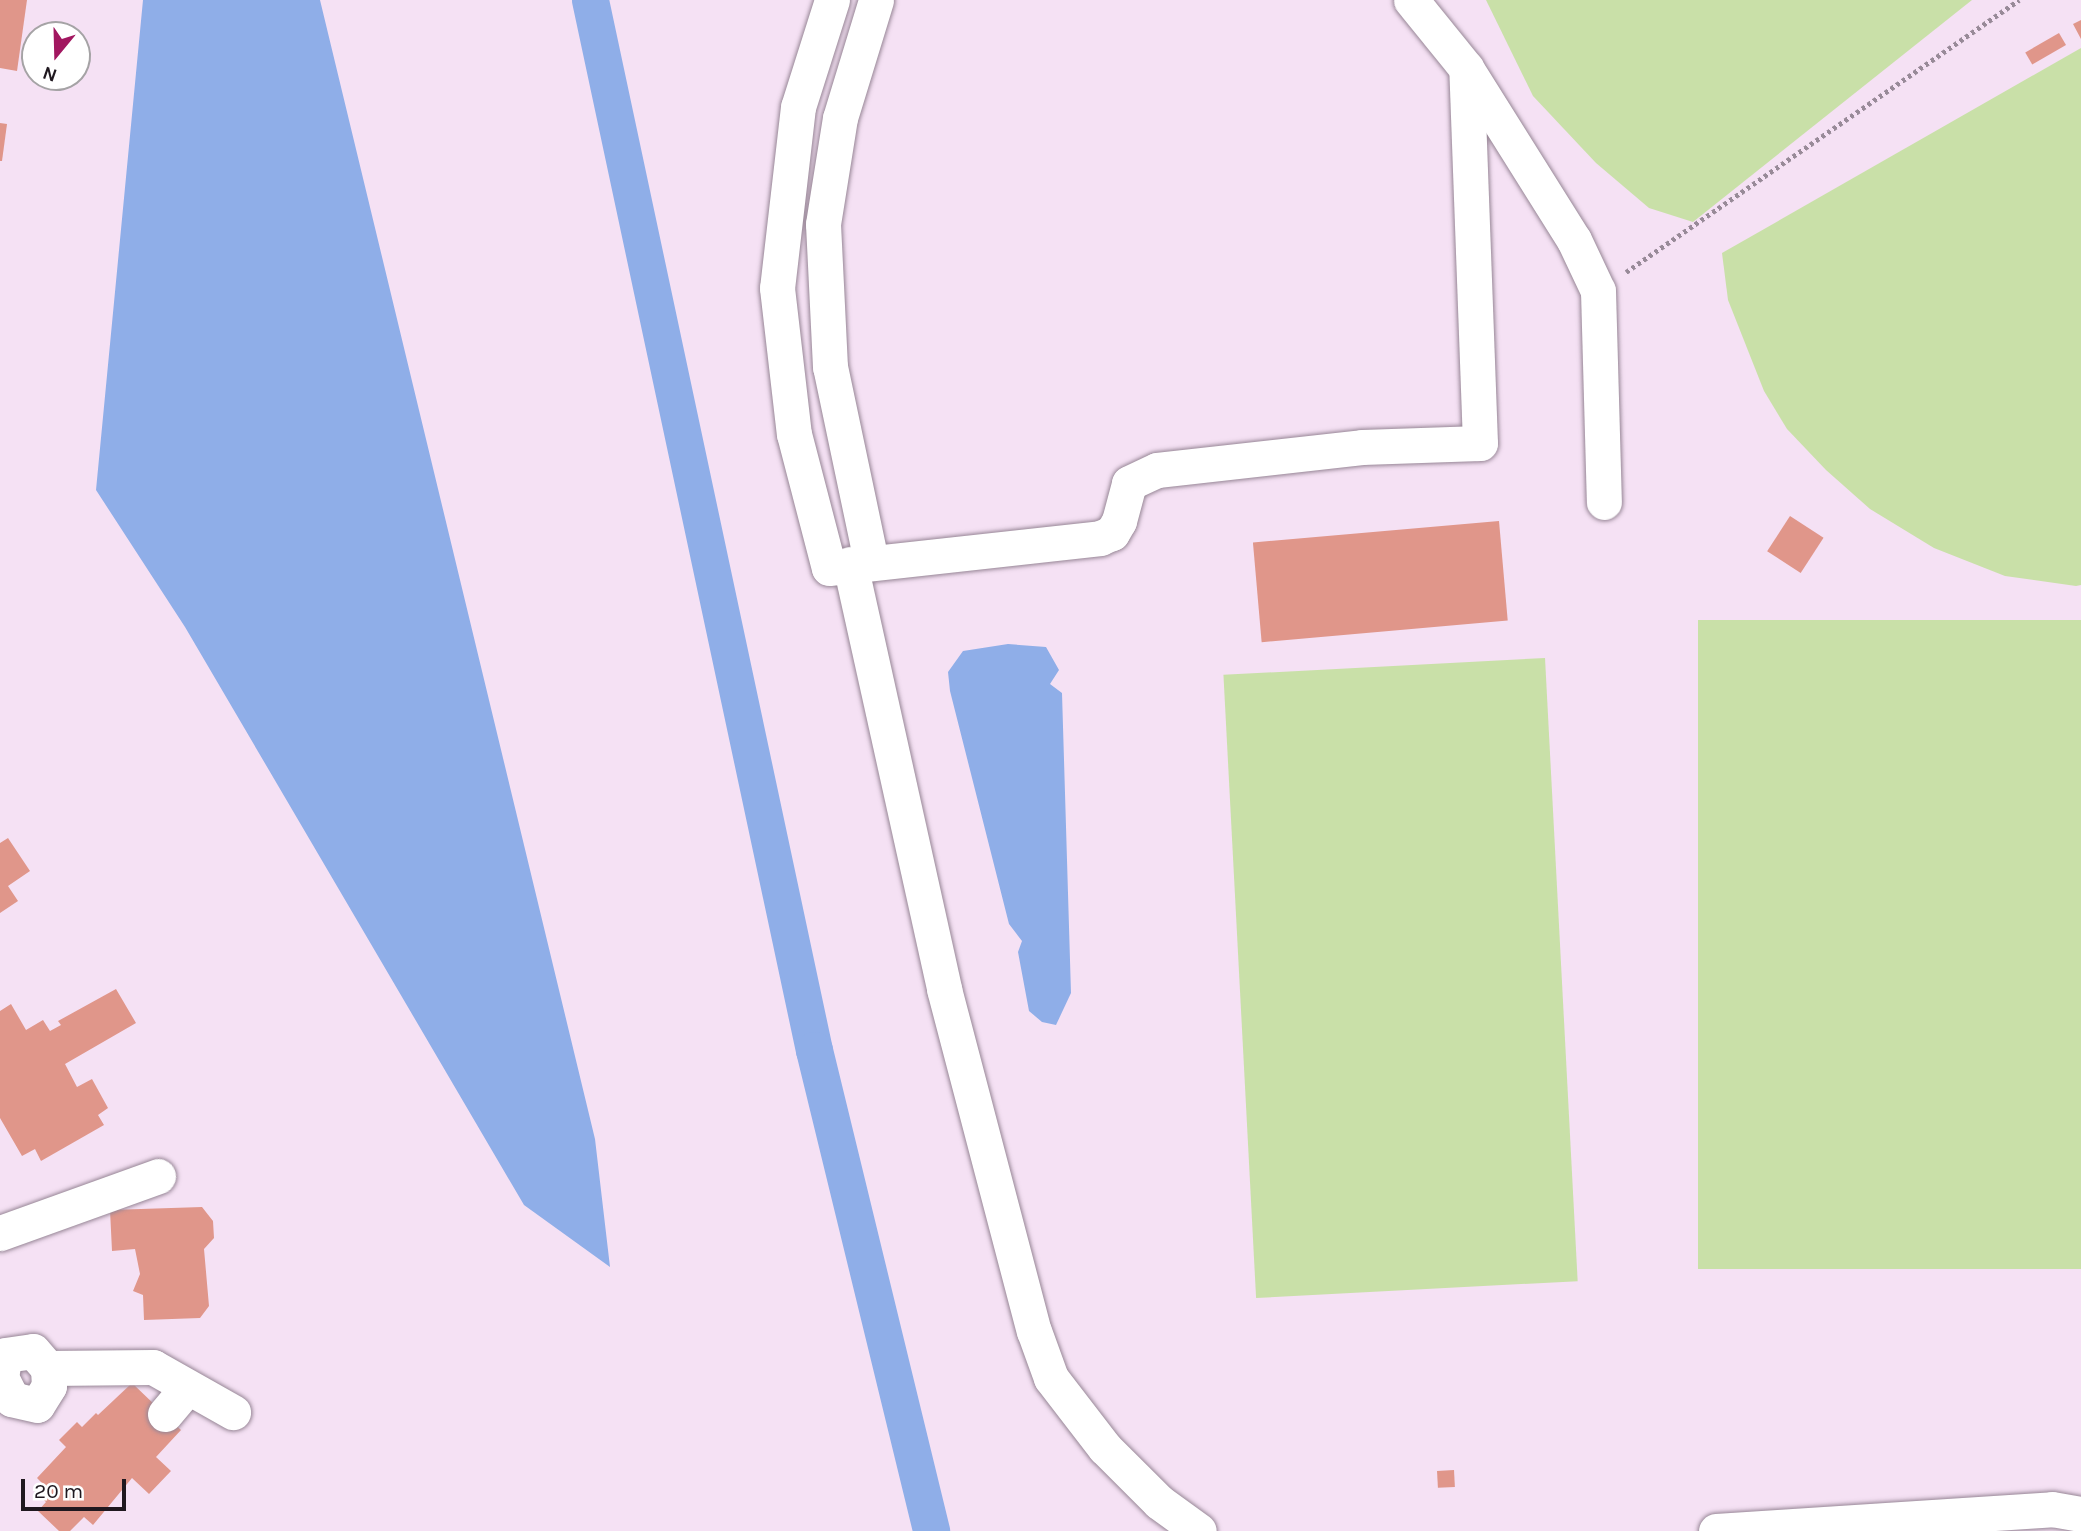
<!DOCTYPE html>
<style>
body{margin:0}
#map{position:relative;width:2081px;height:1531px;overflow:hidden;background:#f5e1f4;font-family:Karla,sans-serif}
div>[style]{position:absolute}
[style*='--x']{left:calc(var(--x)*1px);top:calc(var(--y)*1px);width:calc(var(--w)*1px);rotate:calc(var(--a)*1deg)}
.green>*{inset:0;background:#c9e0a8;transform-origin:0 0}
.water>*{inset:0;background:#8faee8}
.canal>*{height:37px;margin:-18.5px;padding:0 18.5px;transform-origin:18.5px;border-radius:18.5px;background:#8faee8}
.building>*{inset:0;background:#e0968a;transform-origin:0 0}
.path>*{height:4.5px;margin-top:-2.25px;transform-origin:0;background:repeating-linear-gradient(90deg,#988a98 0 3.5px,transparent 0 7px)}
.roads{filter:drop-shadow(0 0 2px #978696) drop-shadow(0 0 2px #978696)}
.minor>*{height:35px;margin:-17.5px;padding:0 17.5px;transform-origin:17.5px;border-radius:17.5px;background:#fff}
span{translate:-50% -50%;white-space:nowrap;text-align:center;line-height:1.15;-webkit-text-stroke:5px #fff;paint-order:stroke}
.north{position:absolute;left:21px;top:21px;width:70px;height:70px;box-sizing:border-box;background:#fff;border:2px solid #a5a3a5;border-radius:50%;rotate:199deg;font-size:19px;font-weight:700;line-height:28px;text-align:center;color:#1f181f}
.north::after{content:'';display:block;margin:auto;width:24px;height:32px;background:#a21760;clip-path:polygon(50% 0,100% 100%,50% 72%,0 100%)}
.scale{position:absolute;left:21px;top:1479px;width:105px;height:32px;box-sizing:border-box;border:4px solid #1f181f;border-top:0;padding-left:9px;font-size:21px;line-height:24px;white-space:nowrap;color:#1f181f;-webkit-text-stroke:5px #fff;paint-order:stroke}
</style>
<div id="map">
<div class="green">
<i style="clip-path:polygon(1486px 0,1972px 0,1693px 222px,1649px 208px,1596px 163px,1533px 96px)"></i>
<i style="clip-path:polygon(2081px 48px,2081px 585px,2076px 586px,2005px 576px,1934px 548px,1870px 509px,1826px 470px,1787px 429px,1764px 391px,1728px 300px,1722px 253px)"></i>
<i style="left:2081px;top:620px;width:649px;height:383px;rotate:90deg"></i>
<i style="left:1545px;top:658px;width:624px;height:322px;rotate:87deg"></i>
</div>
<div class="water">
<i style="clip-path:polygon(143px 0,320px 0,595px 1139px,610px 1267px,524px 1205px,185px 627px,96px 490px)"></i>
<i style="clip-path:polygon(1008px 644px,1046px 647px,1059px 670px,1050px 684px,1062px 693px,1071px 993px,1056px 1025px,1042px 1022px,1029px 1011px,1018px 952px,1022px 941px,1009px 924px,950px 691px,948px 672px,963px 651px)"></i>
</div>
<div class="canal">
<i style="--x:590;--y:0;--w:1074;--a:77.96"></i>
<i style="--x:814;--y:1050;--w:495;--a:76.3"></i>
</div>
<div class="building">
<i style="clip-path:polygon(0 0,27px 0,17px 71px,0 68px)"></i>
<i style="clip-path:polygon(2081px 20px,2081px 39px,2073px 24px)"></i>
<i style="left:2059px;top:33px;width:14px;height:39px;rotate:60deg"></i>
<i style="clip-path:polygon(0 123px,7px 124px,2px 161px,0 161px)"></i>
<i style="left:1790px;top:516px;width:40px;height:42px;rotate:33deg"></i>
<i style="left:1499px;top:521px;width:100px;height:247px;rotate:85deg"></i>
<i style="clip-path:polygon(8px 838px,30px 871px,8px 886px,18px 901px,0 913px,0 843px)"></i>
<i style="clip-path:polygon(116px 989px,136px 1023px,65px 1064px,77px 1087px,92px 1079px,108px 1108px,98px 1115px,104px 1125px,41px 1161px,35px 1149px,22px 1156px,0 1118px,0 1011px,11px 1004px,26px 1030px,43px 1020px,50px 1031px,61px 1025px,58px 1021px)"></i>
<i style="clip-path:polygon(202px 1207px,213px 1221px,214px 1238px,204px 1249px,209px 1306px,200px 1318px,144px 1320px,143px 1295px,133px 1291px,140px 1274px,135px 1249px,112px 1251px,110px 1210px)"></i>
<i style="clip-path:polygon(132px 1383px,181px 1430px,156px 1457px,171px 1471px,149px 1494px,132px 1478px,93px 1525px,84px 1517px,70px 1531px,59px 1531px,38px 1511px,46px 1502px,35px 1492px,43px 1484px,37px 1478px,66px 1447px,59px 1440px,77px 1422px,82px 1427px,96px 1413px,98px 1415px)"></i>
<i style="left:1454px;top:1470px;width:17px;height:17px;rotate:87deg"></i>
</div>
<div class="path">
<i style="--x:1626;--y:272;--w:478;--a:-34.7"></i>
</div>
<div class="roads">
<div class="minor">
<i style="--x:832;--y:0;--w:112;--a:107.6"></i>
<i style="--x:798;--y:107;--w:182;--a:96.6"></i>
<i style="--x:777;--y:288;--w:147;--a:83.4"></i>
<i style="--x:794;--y:434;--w:138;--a:75.4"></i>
<i style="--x:829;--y:568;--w:273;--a:-6.3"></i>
<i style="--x:1100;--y:538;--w:13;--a:-23"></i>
<i style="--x:1112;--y:533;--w:14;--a:-60"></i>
<i style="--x:1119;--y:521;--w:39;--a:-75"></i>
<i style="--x:1129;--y:483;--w:31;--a:-25"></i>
<i style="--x:1157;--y:470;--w:206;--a:-6.4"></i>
<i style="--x:1362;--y:447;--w:118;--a:-1.9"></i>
<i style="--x:1480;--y:443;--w:375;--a:-92.1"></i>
<i style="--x:1411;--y:0;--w:87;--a:51"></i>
<i style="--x:1466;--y:68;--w:203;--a:57.9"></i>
<i style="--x:1574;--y:240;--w:56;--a:64.8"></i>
<i style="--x:1598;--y:291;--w:211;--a:88.4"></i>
<i style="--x:871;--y:561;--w:198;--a:-101.9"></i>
<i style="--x:830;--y:367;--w:143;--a:-92.8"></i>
<i style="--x:823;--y:224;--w:107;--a:-80.9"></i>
<i style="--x:840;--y:118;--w:123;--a:-73"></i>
<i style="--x:850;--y:564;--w:435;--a:77.5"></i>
<i style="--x:944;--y:989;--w:354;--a:75.3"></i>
<i style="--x:1034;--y:1331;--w:50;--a:70.1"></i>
<i style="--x:1051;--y:1378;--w:88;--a:52.4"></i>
<i style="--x:1105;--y:1448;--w:76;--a:45"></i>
<i style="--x:1159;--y:1502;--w:49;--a:35.9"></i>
<i style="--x:0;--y:1233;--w:168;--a:-19.8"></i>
<i style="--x:33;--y:1351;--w:23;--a:49"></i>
<i style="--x:48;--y:1368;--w:18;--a:87"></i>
<i style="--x:49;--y:1386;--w:22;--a:122"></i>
<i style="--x:37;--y:1405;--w:26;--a:-167"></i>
<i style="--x:12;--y:1399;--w:25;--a:-117"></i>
<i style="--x:1;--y:1377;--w:22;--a:-80"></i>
<i style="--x:5;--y:1355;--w:28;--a:-8"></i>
<i style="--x:48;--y:1368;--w:105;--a:-0.5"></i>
<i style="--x:153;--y:1367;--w:92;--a:29.4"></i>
<i style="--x:165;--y:1414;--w:35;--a:-50"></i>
<i style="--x:1716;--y:1531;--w:337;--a:-3.7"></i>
<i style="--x:2052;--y:1509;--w:29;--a:10"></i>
</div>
</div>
<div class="north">N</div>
<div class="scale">20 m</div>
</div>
